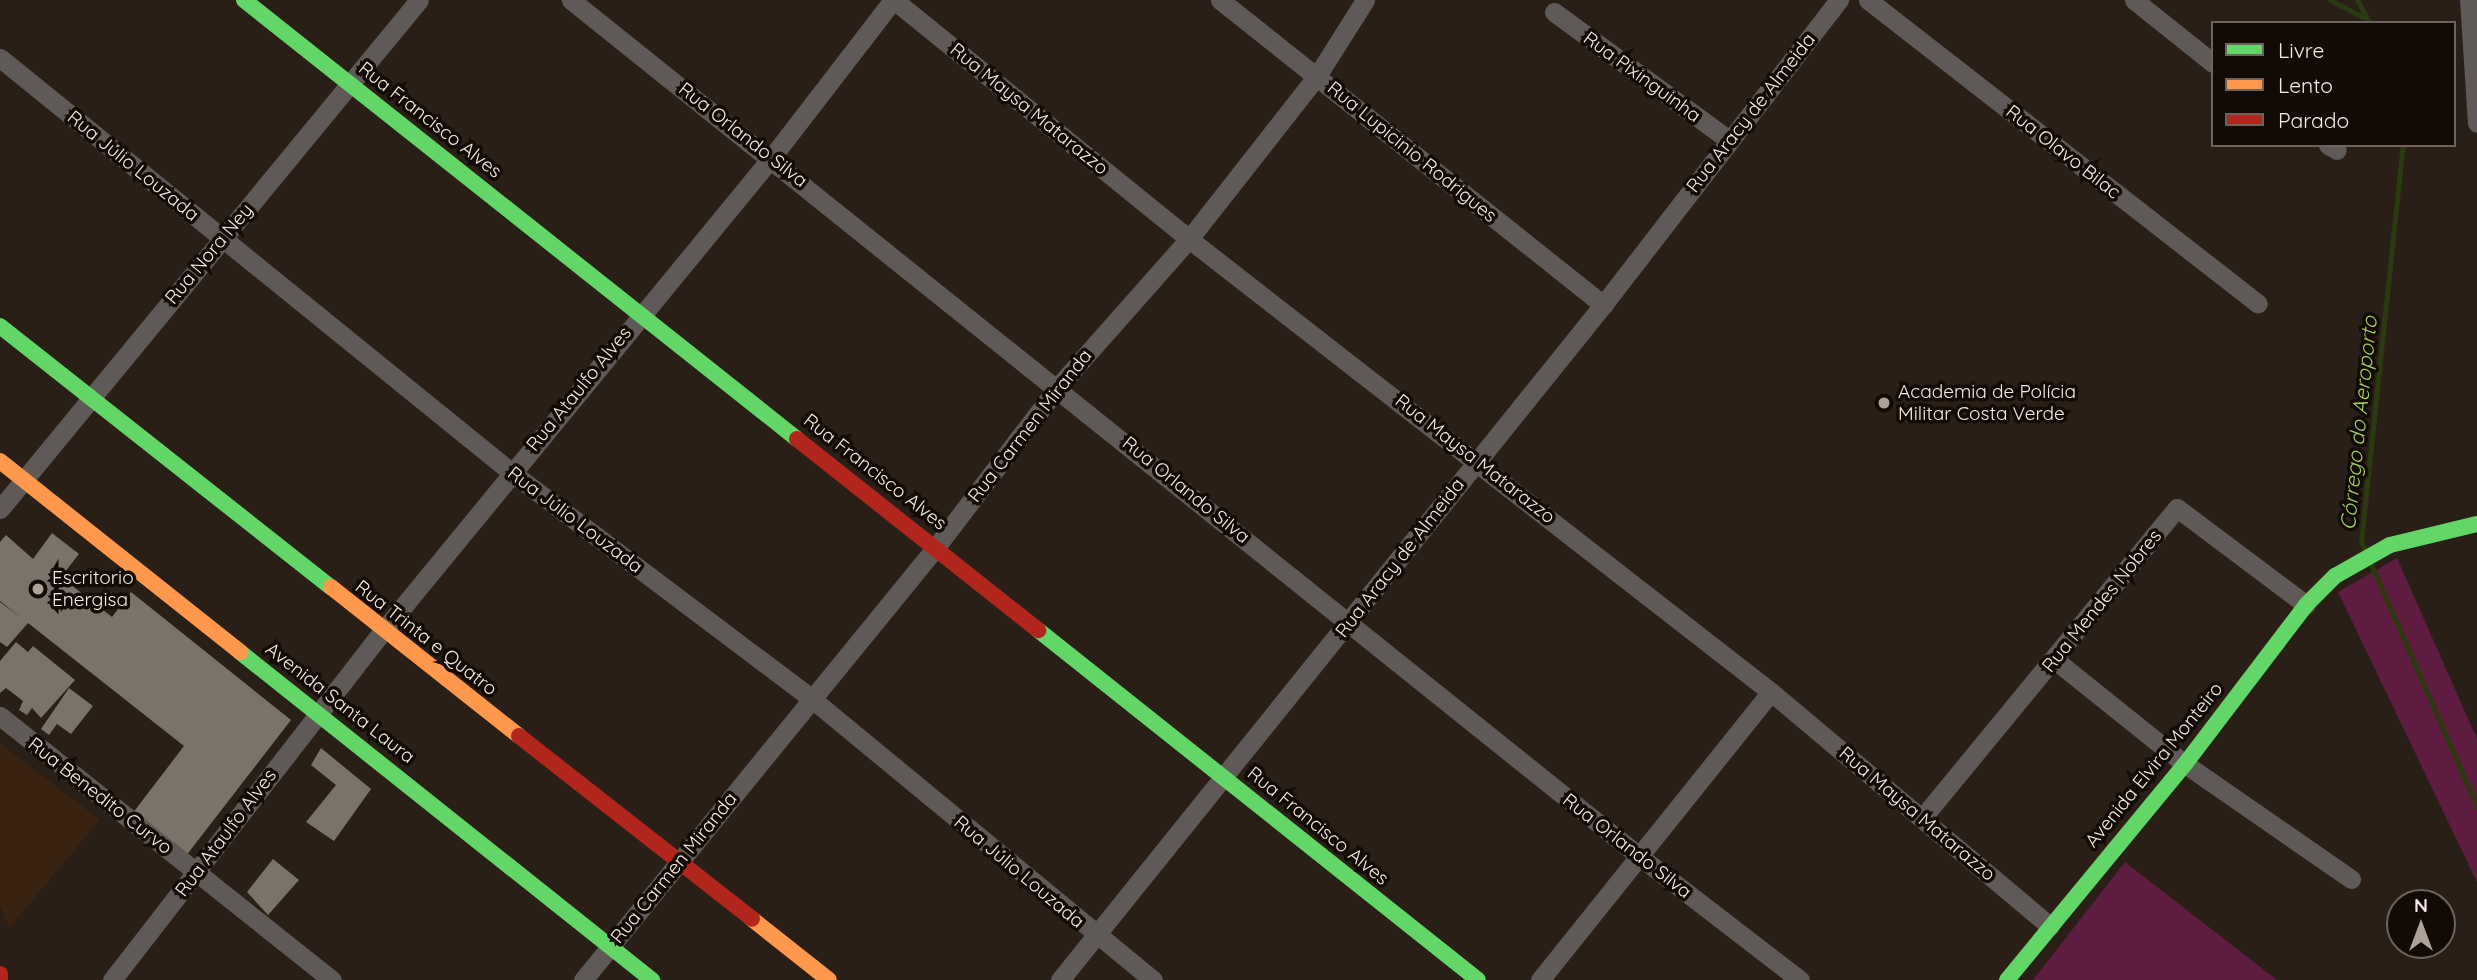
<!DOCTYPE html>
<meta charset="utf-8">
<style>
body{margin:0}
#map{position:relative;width:2477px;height:980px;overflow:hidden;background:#291f16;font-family:Quicksand,sans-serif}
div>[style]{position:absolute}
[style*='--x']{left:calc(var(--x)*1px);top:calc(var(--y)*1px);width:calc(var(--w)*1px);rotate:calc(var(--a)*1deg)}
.built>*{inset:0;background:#392210}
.green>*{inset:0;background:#5e1d41}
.stream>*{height:5px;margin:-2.5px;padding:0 2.5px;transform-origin:2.5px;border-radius:2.5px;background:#2c3a11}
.building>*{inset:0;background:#797369}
.street>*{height:19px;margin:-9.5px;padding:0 9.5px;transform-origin:9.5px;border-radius:9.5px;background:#5f5957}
.fast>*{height:16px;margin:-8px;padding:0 8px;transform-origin:8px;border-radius:8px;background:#63d668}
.slow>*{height:16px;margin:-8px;padding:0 8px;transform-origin:8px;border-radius:8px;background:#ff974d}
.jam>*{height:16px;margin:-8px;padding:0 8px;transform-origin:8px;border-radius:8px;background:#b3261e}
.dots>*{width:19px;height:19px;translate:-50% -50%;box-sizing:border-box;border:4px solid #120a05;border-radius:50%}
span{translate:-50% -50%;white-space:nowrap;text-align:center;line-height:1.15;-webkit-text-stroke:7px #120a05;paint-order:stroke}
.street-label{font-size:19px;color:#f7eae0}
.poi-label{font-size:19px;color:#f7eae0}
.left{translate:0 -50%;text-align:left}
.water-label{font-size:21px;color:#a3d061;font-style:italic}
.legend{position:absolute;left:2211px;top:21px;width:245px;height:126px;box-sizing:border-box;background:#120a05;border:2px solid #6e645d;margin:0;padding:9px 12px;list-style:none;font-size:21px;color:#f7eae0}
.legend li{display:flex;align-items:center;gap:14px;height:35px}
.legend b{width:35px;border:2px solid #6e645d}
.north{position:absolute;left:2386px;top:889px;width:70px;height:70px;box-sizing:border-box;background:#120a05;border:2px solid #6e645d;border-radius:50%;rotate:0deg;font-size:19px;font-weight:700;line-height:28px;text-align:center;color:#f7eae0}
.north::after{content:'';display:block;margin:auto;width:24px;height:32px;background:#afa399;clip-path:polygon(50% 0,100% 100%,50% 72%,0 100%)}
</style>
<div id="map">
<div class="built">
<i style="clip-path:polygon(0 743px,100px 820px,9px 928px,0 905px)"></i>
</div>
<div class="green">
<i style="clip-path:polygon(2397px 558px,2477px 739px,2477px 882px,2338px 592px)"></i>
<i style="clip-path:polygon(2125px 862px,2277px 980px,2033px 980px)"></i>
</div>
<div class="stream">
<i style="--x:2330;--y:0;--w:42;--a:27.2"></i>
<i style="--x:2357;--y:0;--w:26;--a:61"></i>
<i style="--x:2366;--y:552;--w:11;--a:-117"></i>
<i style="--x:2361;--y:542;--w:399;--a:-84"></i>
<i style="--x:2371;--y:564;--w:265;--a:66.4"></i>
</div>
<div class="building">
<i style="clip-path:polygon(52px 533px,79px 554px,61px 577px,112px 617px,131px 592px,291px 720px,182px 861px,129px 818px,184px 746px,28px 623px,7px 647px,0 642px,0 602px,23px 619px,0 601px,0 542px,6px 535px,33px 559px)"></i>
<i style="clip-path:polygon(16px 642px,28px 652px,33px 646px,75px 680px,41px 718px,32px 708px,27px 715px,19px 710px,23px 701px,6px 688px,0 693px,0 661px)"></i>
<i style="clip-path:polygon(69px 688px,93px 706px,71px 734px,57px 724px,49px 735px,41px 729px)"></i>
<i style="clip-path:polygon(321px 748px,371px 789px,334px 841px,306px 822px,336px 785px,311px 765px)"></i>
<i style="clip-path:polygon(273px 859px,299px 880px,268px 915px,247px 892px)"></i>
</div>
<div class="street">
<i style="--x:571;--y:0;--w:1369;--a:38.71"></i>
<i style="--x:1639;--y:856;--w:203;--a:37.6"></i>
<i style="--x:894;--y:0;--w:380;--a:39"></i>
<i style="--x:1189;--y:239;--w:738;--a:37.9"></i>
<i style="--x:1771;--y:692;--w:364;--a:40"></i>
<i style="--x:1220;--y:0;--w:490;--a:38.5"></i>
<i style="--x:1868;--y:0;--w:494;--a:37.9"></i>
<i style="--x:2134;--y:0;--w:101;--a:38.6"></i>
<i style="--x:2469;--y:0;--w:123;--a:86.3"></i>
<i style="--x:1554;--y:12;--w:218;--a:36.2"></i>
<i style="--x:0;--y:58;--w:658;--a:39.01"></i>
<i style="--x:511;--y:472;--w:377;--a:37"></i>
<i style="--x:812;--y:699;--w:442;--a:39.5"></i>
<i style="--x:2328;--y:145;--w:10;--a:29"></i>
<i style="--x:0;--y:509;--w:659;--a:-50.54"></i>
<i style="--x:2055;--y:660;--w:166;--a:38.7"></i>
<i style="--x:2185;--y:764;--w:202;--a:34.7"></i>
<i style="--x:0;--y:716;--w:424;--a:38.5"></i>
<i style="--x:1923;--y:817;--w:400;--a:-50.6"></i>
<i style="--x:2177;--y:508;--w:161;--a:36.9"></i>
<i style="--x:112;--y:980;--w:442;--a:-52.2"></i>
<i style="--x:383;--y:631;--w:613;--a:-50.63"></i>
<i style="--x:772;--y:157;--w:198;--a:-52.4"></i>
<i style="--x:583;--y:980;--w:559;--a:-50.81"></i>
<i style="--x:936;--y:547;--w:200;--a:-52.7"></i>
<i style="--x:1057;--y:388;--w:199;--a:-48.5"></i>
<i style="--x:1189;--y:239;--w:207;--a:-51.9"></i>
<i style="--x:1317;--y:76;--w:90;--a:-57.7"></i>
<i style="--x:1060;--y:980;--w:866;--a:-51.19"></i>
<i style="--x:1603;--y:305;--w:386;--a:-52.3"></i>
<i style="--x:1540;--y:980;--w:369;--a:-51.3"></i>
</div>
<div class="fast">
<i style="--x:244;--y:0;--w:706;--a:38.44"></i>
<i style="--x:0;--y:326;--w:422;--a:38.3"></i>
<i style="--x:1038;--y:630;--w:562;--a:38.5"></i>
<i style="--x:240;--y:652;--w:527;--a:38.52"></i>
<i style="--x:2007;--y:980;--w:280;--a:-50.5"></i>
<i style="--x:2185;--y:764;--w:200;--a:-52.7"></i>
<i style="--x:2306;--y:605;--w:41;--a:-45"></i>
<i style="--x:2335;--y:576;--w:63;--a:-29.4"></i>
<i style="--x:2390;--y:545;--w:89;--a:-13.6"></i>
</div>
<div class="slow">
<i style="--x:0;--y:461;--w:307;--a:38.5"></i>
<i style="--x:331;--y:587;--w:240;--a:38.4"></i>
<i style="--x:752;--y:919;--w:98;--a:38.4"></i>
</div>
<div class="jam">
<i style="--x:797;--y:439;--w:308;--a:38.4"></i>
<i style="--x:519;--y:736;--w:296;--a:38.1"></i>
<i style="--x:0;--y:974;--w:6;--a:90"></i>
</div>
<div class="dots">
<i style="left:1884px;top:403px;background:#afa399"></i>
<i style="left:38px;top:589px;background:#afa399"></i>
</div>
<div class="street-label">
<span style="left:1642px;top:77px;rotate:36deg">Rua Pixinguinha</span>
<span style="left:1029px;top:109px;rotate:39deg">Rua Maysa Matarazzo</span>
<span style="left:1751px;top:113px;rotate:-52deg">Rua Aracy de Almeida</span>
<span style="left:430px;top:120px;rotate:38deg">Rua Francisco Alves</span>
<span style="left:743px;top:135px;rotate:38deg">Rua Orlando Silva</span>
<span style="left:1412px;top:152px;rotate:39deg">Rua Lupicinio Rodrigues</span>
<span style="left:2063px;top:152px;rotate:38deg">Rua Olavo Bilac</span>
<span style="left:133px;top:166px;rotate:39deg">Rua Júlio Louzada</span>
<span style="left:209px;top:254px;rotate:-50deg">Rua Nora Ney</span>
<span style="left:579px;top:389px;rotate:-51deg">Rua Ataulfo Alves</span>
<span style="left:1030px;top:426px;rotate:-52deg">Rua Carmen Miranda</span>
<span style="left:1475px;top:459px;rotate:38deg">Rua Maysa Matarazzo</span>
<span style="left:875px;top:472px;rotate:38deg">Rua Francisco Alves</span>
<span style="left:1186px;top:490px;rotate:39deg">Rua Orlando Silva</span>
<span style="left:575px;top:520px;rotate:37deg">Rua Júlio Louzada</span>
<span style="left:1400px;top:558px;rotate:-52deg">Rua Aracy de Almeida</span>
<span style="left:2102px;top:601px;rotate:-51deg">Rua Mendes Nobres</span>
<span style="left:426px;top:638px;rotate:38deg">Rua Trinta e Quatro</span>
<span style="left:340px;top:703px;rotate:38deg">Avenida Santa Laura</span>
<span style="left:2154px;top:765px;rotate:-51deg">Avenida Elvira Monteiro</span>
<span style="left:100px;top:796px;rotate:38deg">Rua Benedito Curvo</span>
<span style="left:1917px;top:814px;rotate:40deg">Rua Maysa Matarazzo</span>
<span style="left:1318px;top:826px;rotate:39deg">Rua Francisco Alves</span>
<span style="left:226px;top:833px;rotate:-53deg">Rua Ataulfo Alves</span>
<span style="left:1627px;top:846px;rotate:38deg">Rua Orlando Silva</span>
<span style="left:674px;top:868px;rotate:-51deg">Rua Carmen Miranda</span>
<span style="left:1019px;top:872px;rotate:40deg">Rua Júlio Louzada</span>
</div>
<div class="poi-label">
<span class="left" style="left:1898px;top:403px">Academia de Polícia<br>Militar Costa Verde</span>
<span class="left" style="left:52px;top:589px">Escritorio<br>Energisa</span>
</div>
<div class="water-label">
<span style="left:2358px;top:423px;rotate:-84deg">Córrego do Aeroporto</span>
</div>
<ul class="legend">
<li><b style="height:9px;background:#63d668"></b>Livre</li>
<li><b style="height:9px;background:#ff974d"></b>Lento</li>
<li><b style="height:9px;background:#b3261e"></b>Parado</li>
</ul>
<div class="north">N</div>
</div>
